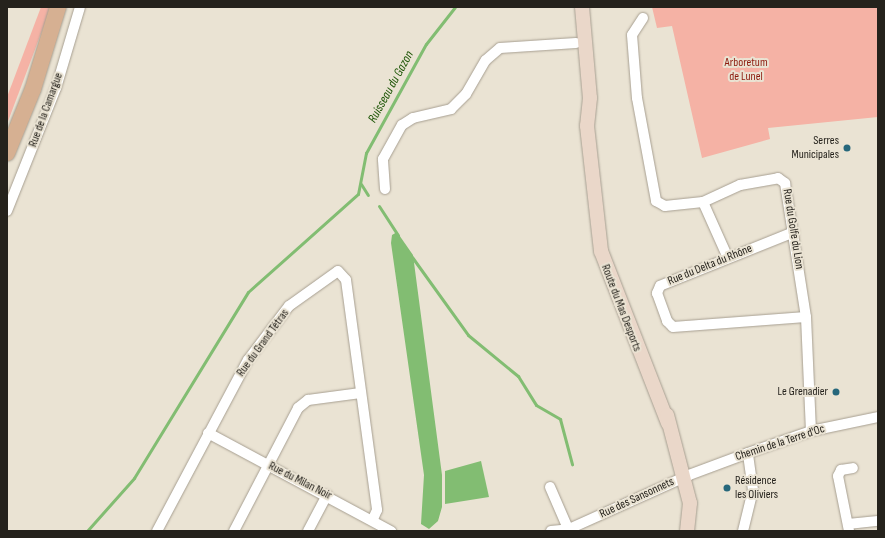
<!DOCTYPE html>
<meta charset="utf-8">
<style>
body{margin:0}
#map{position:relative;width:885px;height:538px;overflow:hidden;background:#eae3d3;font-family:"Sofia Sans Condensed",sans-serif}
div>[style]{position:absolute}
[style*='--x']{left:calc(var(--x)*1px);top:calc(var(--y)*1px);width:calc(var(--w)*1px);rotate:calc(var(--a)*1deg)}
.green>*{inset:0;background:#f5b2a5}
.water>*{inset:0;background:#82bd72}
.stream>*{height:3px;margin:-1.5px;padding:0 1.5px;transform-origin:1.5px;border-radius:1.5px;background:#82bd72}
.roads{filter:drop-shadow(0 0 1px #a79f91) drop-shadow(0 0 1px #a79f91)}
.street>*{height:10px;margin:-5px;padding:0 5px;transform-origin:5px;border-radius:5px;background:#fff}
.secondary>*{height:14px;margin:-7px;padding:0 7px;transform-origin:7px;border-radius:7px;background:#ead7c9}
.primary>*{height:16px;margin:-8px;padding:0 8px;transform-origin:8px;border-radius:8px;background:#d6b092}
.dots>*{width:11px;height:11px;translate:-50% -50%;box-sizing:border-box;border:2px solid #eae3d3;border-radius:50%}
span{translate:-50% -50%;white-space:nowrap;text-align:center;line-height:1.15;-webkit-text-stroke:4px #eae3d3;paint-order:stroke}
.park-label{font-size:12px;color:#8c1a0d}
.street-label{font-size:12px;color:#25221c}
.poi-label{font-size:12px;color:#25221c}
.right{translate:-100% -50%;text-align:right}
.left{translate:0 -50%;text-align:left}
.water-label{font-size:13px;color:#1e5607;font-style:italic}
.frame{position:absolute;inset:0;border:8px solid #25221c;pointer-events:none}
</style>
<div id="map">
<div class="green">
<i style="clip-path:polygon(41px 7px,51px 7px,7px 124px,7px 97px)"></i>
<i style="clip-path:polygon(652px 7px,878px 7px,878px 117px,768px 128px,770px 139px,702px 158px,672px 26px,657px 28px)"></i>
</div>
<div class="water">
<i style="clip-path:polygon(397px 232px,413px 255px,442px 475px,442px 507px,438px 521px,429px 529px,421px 524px,424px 475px,391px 243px,392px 235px)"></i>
<i style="clip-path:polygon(481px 461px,489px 497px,445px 504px,445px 471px)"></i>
</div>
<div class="stream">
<i style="--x:361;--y:184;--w:13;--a:58"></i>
<i style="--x:379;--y:206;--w:35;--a:57"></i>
<i style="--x:412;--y:257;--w:96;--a:54.3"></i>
<i style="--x:468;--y:335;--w:65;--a:39.4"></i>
<i style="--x:518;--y:376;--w:34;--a:58"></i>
<i style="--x:536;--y:405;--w:28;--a:30"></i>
<i style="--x:560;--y:419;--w:47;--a:75.1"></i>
<i style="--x:87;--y:531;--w:71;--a:-48.4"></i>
<i style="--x:134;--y:478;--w:218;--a:-58.5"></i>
<i style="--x:248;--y:292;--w:147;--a:-41.7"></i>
<i style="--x:358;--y:194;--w:42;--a:-79"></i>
<i style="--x:366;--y:153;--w:124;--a:-61.2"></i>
<i style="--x:426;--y:44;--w:47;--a:-51.9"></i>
</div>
<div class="roads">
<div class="street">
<i style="--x:643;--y:18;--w:20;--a:123"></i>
<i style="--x:632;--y:35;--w:63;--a:85.5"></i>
<i style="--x:637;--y:98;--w:105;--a:79.5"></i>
<i style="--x:656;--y:201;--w:10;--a:29"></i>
<i style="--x:665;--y:206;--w:38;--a:-6"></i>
<i style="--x:703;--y:202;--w:41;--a:-24.7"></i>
<i style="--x:740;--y:185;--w:39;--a:-10"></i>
<i style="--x:778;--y:178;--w:9;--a:36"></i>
<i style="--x:785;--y:183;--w:136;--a:81.1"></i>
<i style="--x:806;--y:317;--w:114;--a:87.5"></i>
<i style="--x:385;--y:189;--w:30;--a:-94"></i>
<i style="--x:383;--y:159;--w:39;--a:-61"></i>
<i style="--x:402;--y:125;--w:13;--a:-32"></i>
<i style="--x:413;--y:118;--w:39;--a:-13"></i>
<i style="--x:451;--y:109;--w:21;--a:-45"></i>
<i style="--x:466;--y:94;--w:39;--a:-60"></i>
<i style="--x:486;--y:60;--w:18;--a:-41"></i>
<i style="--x:500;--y:48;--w:76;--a:-3.8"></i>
<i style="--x:703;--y:202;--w:61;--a:65.9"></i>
<i style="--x:7;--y:211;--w:132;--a:-68.3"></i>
<i style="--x:56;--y:88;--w:84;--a:-73.5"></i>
<i style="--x:794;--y:232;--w:144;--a:158.1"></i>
<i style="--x:660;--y:286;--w:8;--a:113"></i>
<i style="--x:657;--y:293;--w:30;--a:70"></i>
<i style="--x:667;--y:321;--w:8;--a:45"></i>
<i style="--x:673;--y:327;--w:133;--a:-4.3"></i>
<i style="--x:208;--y:433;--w:208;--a:28.2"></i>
<i style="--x:550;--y:487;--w:48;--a:66.6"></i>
<i style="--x:848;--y:524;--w:30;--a:-6"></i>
<i style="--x:157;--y:531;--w:194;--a:-62"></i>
<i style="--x:248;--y:360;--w:68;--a:-52.8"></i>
<i style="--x:289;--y:306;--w:60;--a:-35.5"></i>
<i style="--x:338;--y:271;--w:12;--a:48"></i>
<i style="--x:346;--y:280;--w:232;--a:82.3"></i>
<i style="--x:377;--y:510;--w:10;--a:114"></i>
<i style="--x:234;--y:531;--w:139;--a:-62.5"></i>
<i style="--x:298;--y:408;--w:13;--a:-39"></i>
<i style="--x:308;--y:400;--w:53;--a:-7.5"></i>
<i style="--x:308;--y:531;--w:41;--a:-62.2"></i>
<i style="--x:551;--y:531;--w:18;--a:-6"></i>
<i style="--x:569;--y:529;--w:132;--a:-24.2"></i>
<i style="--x:689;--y:475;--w:63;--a:-20.4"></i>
<i style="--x:748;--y:453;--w:67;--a:-19.2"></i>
<i style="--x:811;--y:431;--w:68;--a:-11.8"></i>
<i style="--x:743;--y:531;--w:42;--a:-76.3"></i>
<i style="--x:753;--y:490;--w:37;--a:-98"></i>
<i style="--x:849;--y:531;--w:56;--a:-101.3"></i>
<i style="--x:838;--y:476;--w:7;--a:-63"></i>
<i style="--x:841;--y:470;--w:12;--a:-9"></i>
</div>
<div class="secondary">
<i style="--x:582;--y:7;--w:91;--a:85"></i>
<i style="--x:590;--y:98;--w:28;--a:96"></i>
<i style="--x:587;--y:126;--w:126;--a:83.6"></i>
<i style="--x:601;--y:251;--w:185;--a:68.7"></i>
<i style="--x:667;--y:415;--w:91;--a:75.4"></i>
<i style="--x:690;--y:503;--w:28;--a:96"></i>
</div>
<div class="primary">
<i style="--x:7;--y:153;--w:69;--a:-67.9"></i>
<i style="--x:33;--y:89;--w:86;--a:-73"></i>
</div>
</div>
<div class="dots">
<i style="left:847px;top:148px;background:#26677b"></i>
<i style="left:836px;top:392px;background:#26677b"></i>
<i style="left:727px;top:488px;background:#26677b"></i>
</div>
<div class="park-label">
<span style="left:746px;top:70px">Arboretum<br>de Lunel</span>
</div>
<div class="street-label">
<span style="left:46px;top:110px;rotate:-70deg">Rue de la Camargue</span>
<span style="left:793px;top:229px;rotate:81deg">Rue du Golfe du Lion</span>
<span style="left:710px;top:265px;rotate:-22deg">Rue du Delta du Rhône</span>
<span style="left:621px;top:308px;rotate:69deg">Route du Mas Desports</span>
<span style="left:263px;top:343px;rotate:-54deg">Rue du Grand Tétras</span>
<span style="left:780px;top:443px;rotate:-18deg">Chemin de la Terre d'Oc</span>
<span style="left:300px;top:481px;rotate:27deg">Rue du Milan Noir</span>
<span style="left:637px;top:498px;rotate:-25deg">Rue des Sansonnets</span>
</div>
<div class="poi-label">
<span class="right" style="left:839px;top:148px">Serres<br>Municipales</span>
<span class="right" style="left:828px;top:392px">Le Grenadier</span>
<span class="left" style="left:735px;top:488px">Résidence<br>les Oliviers</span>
</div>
<div class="water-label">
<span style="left:391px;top:87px;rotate:-61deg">Ruisseau du Gazon</span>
</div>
<div class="frame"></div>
</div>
